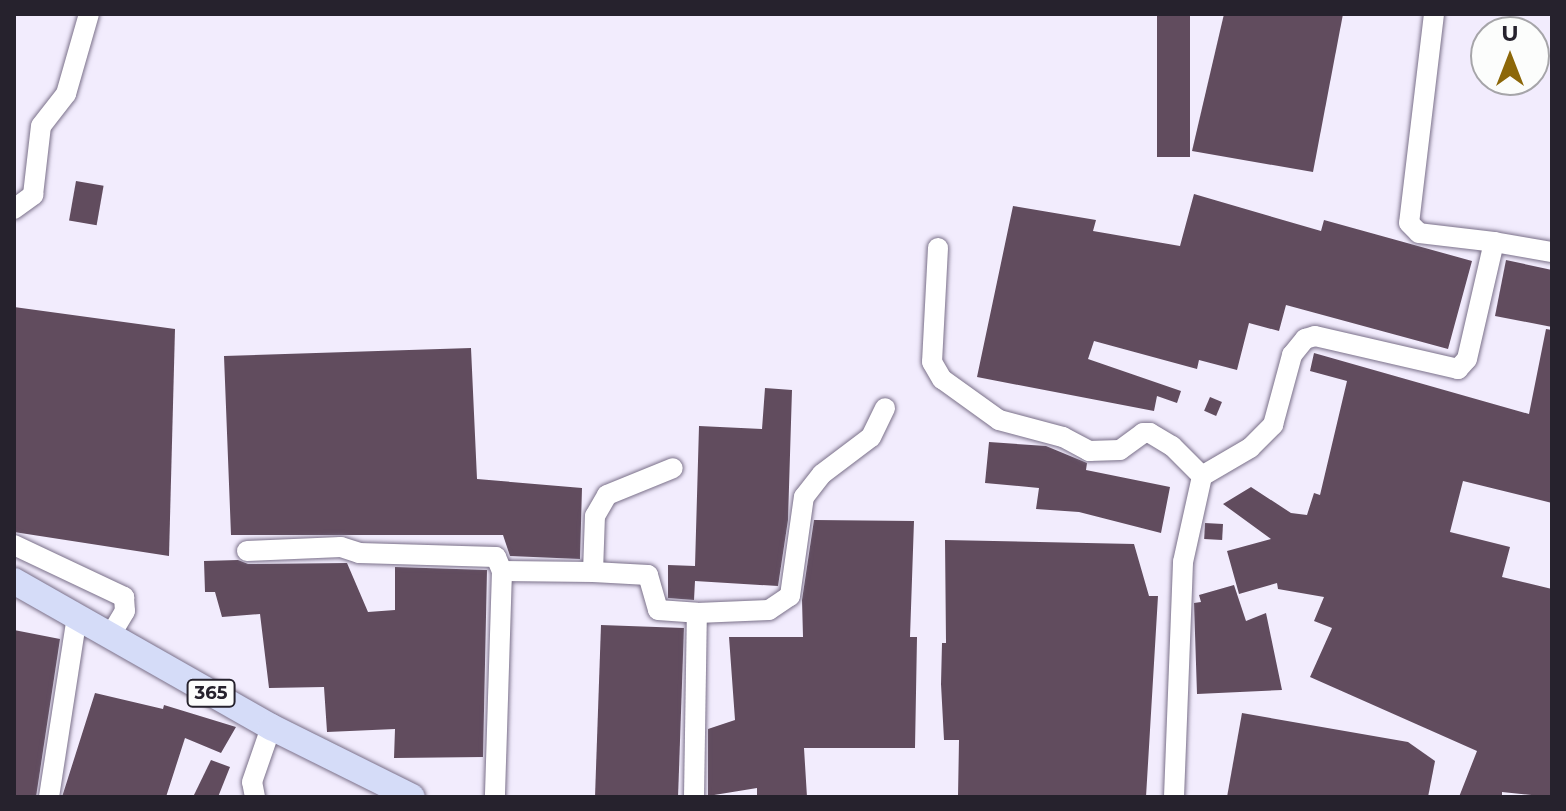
<!DOCTYPE html>
<style>
body{margin:0}
#map{position:relative;width:1566px;height:811px;overflow:hidden;background:#f2ecfd;font-family:Montserrat,sans-serif}
div>[style]{position:absolute}
[style*='--x']{left:calc(var(--x)*1px);top:calc(var(--y)*1px);width:calc(var(--w)*1px);rotate:calc(var(--a)*1deg)}
.building>*{inset:0;background:#614c5e;transform-origin:0 0}
.roads{filter:drop-shadow(0 0 2px #7a7089) drop-shadow(0 0 2px #7a7089)}
.minor>*{height:20px;margin:-10px;padding:0 10px;transform-origin:10px;border-radius:10px;background:#fff}
.major>*{height:26px;margin:-13px;padding:0 13px;transform-origin:13px;border-radius:13px;background:#d5dcf8}
span{translate:-50% -50%;white-space:nowrap;text-align:center;line-height:1.15;-webkit-text-stroke:8px #fcfdfc;paint-order:stroke}
.shield-label span{padding:2px 6px;background:#fcfdfc;border:2px solid;border-radius:6px;-webkit-text-stroke-width:0}
.shield-label{font-size:18px;color:#26222d;font-weight:700}
.frame{position:absolute;inset:0;border:16px solid #26222d;pointer-events:none}
.north{position:absolute;left:1470px;top:16px;width:80px;height:80px;box-sizing:border-box;background:#fcfdfc;border:2px solid #a6a5a9;border-radius:50%;rotate:0deg;font-size:22px;font-weight:700;line-height:32px;text-align:center;color:#26222d}
.north::after{content:'';display:block;margin:auto;width:28px;height:36px;background:#8c6709;clip-path:polygon(50% 0,100% 100%,50% 72%,0 100%)}
</style>
<div id="map">
<div class="building">
<i style="left:1157px;top:14px;width:33px;height:143px"></i>
<i style="clip-path:polygon(1224px 14px,1343px 14px,1313px 172px,1192px 151px)"></i>
<i style="left:76px;top:181px;width:28px;height:40px;rotate:10deg"></i>
<i style="clip-path:polygon(1194px 194px,1321px 231px,1324px 220px,1472px 261px,1448px 349px,1286px 305px,1279px 331px,1249px 323px,1237px 370px,1199px 360px,1197px 369px,1094px 341px,1088px 359px,1181px 391px,1177px 403px,1157px 396px,1154px 411px,977px 377px,1013px 206px,1096px 220px,1093px 231px,1180px 246px)"></i>
<i style="clip-path:polygon(1506px 260px,1552px 270px,1552px 327px,1495px 316px)"></i>
<i style="clip-path:polygon(14px 307px,175px 329px,169px 556px,14px 532px)"></i>
<i style="clip-path:polygon(1546px 329px,1552px 330px,1552px 503px,1463px 481px,1450px 532px,1510px 547px,1502px 577px,1552px 589px,1552px 797px,1502px 792px,1502px 797px,1459px 797px,1477px 751px,1310px 677px,1332px 628px,1314px 621px,1324px 597px,1278px 589px,1277px 583px,1239px 594px,1227px 551px,1271px 539px,1223px 504px,1251px 487px,1291px 513px,1307px 515px,1314px 493px,1320px 495px,1347px 381px,1310px 371px,1314px 353px,1529px 414px)"></i>
<i style="clip-path:polygon(471px 348px,477px 479px,582px 488px,580px 559px,510px 556px,503px 535px,231px 535px,224px 356px)"></i>
<i style="clip-path:polygon(765px 388px,792px 390px,788px 520px,778px 586px,695px 581px,694px 600px,668px 598px,668px 565px,695px 566px,699px 426px,762px 429px)"></i>
<i style="left:1210px;top:397px;width:13px;height:15px;rotate:23deg"></i>
<i style="clip-path:polygon(989px 442px,1046px 446px,1087px 463px,1086px 470px,1170px 487px,1161px 533px,1079px 512px,1036px 509px,1039px 488px,985px 483px)"></i>
<i style="clip-path:polygon(814px 520px,914px 521px,910px 637px,917px 637px,915px 748px,804px 748px,807px 797px,757px 797px,757px 788px,708px 796px,708px 729px,735px 720px,729px 637px,803px 637px,802px 600px)"></i>
<i style="left:1205px;top:523px;width:18px;height:16px;rotate:3deg"></i>
<i style="clip-path:polygon(945px 540px,1134px 544px,1149px 596px,1158px 596px,1146px 797px,958px 797px,959px 740px,944px 740px,941px 684px,942px 643px,946px 643px)"></i>
<i style="clip-path:polygon(238px 560px,248px 564px,347px 563px,368px 612px,395px 610px,395px 567px,487px 570px,483px 757px,394px 758px,395px 729px,327px 732px,324px 687px,269px 688px,260px 614px,222px 617px,215px 592px,205px 592px,204px 561px)"></i>
<i style="clip-path:polygon(1234px 585px,1246px 621px,1266px 613px,1282px 690px,1197px 694px,1194px 603px,1201px 602px,1199px 595px)"></i>
<i style="left:601px;top:625px;width:83px;height:172px;rotate:2deg"></i>
<i style="clip-path:polygon(14px 630px,60px 639px,36px 797px,14px 797px)"></i>
<i style="clip-path:polygon(95px 693px,163px 709px,164px 705px,236px 727px,221px 753px,185px 738px,166px 797px,62px 797px)"></i>
<i style="clip-path:polygon(1242px 713px,1408px 742px,1435px 761px,1428px 797px,1227px 797px)"></i>
<i style="clip-path:polygon(211px 760px,230px 767px,218px 797px,193px 797px)"></i>
</div>
<div class="roads">
<div class="minor">
<i style="--x:1434;--y:14;--w:210;--a:96.8"></i>
<i style="--x:1409;--y:223;--w:14;--a:45"></i>
<i style="--x:1419;--y:233;--w:76;--a:6.8"></i>
<i style="--x:14;--y:209;--w:24;--a:-36"></i>
<i style="--x:33;--y:195;--w:69;--a:-83.4"></i>
<i style="--x:41;--y:126;--w:41;--a:-52"></i>
<i style="--x:66;--y:94;--w:83;--a:-74"></i>
<i style="--x:938;--y:248;--w:114;--a:93"></i>
<i style="--x:932;--y:362;--w:20;--a:60"></i>
<i style="--x:942;--y:379;--w:70;--a:35.7"></i>
<i style="--x:999;--y:420;--w:66;--a:14.9"></i>
<i style="--x:1063;--y:437;--w:30;--a:28"></i>
<i style="--x:1089;--y:451;--w:31;--a:-2"></i>
<i style="--x:1120;--y:450;--w:29;--a:-36"></i>
<i style="--x:1143;--y:433;--w:7;--a:0"></i>
<i style="--x:1150;--y:433;--w:26;--a:31"></i>
<i style="--x:1172;--y:446;--w:42;--a:45"></i>
<i style="--x:14;--y:545;--w:122;--a:25.3"></i>
<i style="--x:124;--y:597;--w:14;--a:86"></i>
<i style="--x:125;--y:611;--w:29;--a:121"></i>
<i style="--x:247;--y:551;--w:94;--a:-2.4"></i>
<i style="--x:341;--y:547;--w:19;--a:18"></i>
<i style="--x:359;--y:553;--w:137;--a:1.7"></i>
<i style="--x:496;--y:557;--w:15;--a:67"></i>
<i style="--x:502;--y:571;--w:226;--a:91.8"></i>
<i style="--x:502;--y:571;--w:91;--a:0.6"></i>
<i style="--x:593;--y:572;--w:56;--a:-88"></i>
<i style="--x:595;--y:516;--w:24;--a:-60"></i>
<i style="--x:607;--y:495;--w:71;--a:-22.2"></i>
<i style="--x:593;--y:572;--w:55;--a:3.1"></i>
<i style="--x:648;--y:575;--w:36;--a:74"></i>
<i style="--x:658;--y:610;--w:39;--a:4"></i>
<i style="--x:49;--y:797;--w:182;--a:-81.2"></i>
<i style="--x:255;--y:797;--w:15;--a:-101"></i>
<i style="--x:252;--y:782;--w:58;--a:-70.9"></i>
<i style="--x:694;--y:797;--w:184;--a:-89.1"></i>
<i style="--x:697;--y:613;--w:72;--a:-2.4"></i>
<i style="--x:769;--y:610;--w:25;--a:-34"></i>
<i style="--x:790;--y:596;--w:100;--a:-82"></i>
<i style="--x:804;--y:497;--w:29;--a:-52"></i>
<i style="--x:822;--y:474;--w:61;--a:-37.1"></i>
<i style="--x:871;--y:437;--w:32;--a:-64"></i>
<i style="--x:1174;--y:797;--w:235;--a:-87.8"></i>
<i style="--x:1183;--y:562;--w:88;--a:-77.5"></i>
<i style="--x:1202;--y:476;--w:56;--a:-30.3"></i>
<i style="--x:1250;--y:448;--w:33;--a:-45"></i>
<i style="--x:1273;--y:425;--w:73;--a:-74.8"></i>
<i style="--x:1292;--y:355;--w:21;--a:-51"></i>
<i style="--x:1305;--y:339;--w:10;--a:-17"></i>
<i style="--x:1315;--y:336;--w:147;--a:13"></i>
<i style="--x:1458;--y:369;--w:13;--a:-48"></i>
<i style="--x:1467;--y:359;--w:120;--a:-77"></i>
<i style="--x:1494;--y:242;--w:59;--a:9.8"></i>
</div>
<div class="major">
<i style="--x:14;--y:581;--w:296;--a:29.6"></i>
<i style="--x:271;--y:727;--w:157;--a:26.4"></i>
</div>
</div>
<div class="shield-label">
<span style="left:211px;top:693px">365</span>
</div>
<div class="frame"></div>
<div class="north">U</div>
</div>
